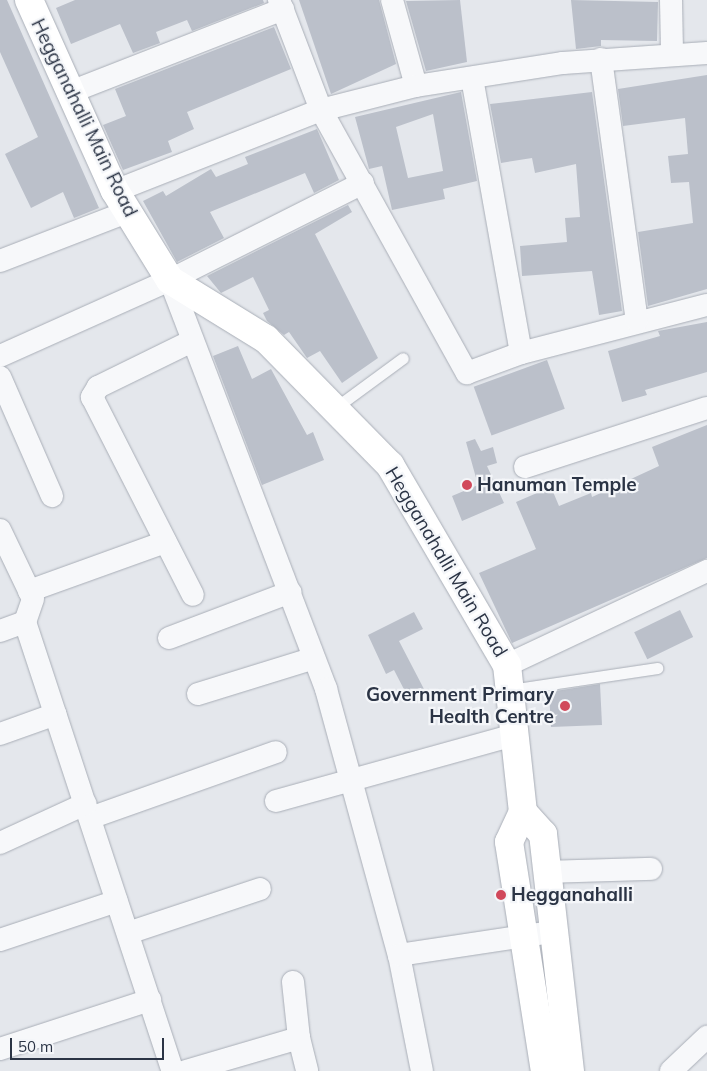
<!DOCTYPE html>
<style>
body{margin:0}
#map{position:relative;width:707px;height:1071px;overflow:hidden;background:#e4e7ec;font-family:Mulish,sans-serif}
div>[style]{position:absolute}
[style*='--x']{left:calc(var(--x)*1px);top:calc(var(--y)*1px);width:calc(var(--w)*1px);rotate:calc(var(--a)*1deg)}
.building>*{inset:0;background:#bbc0ca;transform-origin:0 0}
.roads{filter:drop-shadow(0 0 1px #a9aeb7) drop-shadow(0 0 1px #a9aeb7)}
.service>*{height:11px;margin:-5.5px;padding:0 5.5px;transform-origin:5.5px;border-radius:5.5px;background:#f7f8fa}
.minor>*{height:22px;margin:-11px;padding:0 11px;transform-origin:11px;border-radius:11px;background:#f7f8fa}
.secondary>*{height:28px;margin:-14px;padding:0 14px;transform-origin:14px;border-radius:14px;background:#fff}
.dots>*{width:14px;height:14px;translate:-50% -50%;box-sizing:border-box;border:2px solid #f4f6f9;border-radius:50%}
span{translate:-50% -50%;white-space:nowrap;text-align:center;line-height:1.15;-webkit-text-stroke:4.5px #f4f6f9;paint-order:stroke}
.street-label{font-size:19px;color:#2b3445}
.poi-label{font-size:19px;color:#2b3445;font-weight:700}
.left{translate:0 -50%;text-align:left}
.right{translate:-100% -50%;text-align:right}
.scale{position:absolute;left:10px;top:1038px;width:154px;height:22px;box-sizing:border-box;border:2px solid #2b3445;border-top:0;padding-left:6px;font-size:15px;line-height:18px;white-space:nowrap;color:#2b3445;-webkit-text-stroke:4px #f4f6f9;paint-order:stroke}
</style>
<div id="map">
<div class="building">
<i style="clip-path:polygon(0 0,7px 0,99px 208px,74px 218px,63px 192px,31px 208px,5px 154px,38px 137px,0 52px)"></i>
<i style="clip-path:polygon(75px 0,263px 0,264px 3px,192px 31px,187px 20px,156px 32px,160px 43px,133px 53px,120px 24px,71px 44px,56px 8px)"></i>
<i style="clip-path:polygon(299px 0,379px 0,396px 64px,331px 94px)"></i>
<i style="clip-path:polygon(460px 0,467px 62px,426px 71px,406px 1px)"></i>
<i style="clip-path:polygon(571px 0,658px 2px,657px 41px,601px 40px,601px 46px,576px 49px)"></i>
<i style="clip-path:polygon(274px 27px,291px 69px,187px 112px,194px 129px,168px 141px,172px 152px,123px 170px,103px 125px,126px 116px,115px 89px)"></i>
<i style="clip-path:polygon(707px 75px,707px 289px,648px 306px,638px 232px,693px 223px,689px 182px,671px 183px,668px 156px,688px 154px,685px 118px,623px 126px,618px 89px)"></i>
<i style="clip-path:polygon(evenodd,461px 92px,477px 181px,443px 189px,445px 199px,392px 210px,382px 166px,369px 169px,355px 117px,461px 92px,433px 114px,443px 171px,408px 178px,396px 127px,433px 114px)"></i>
<i style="clip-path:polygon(592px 92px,622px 311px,599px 315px,592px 271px,522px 276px,520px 246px,567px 242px,565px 218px,580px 217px,576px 164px,535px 173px,532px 158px,501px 163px,490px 104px)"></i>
<i style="clip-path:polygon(317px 129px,339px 180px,314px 193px,305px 173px,210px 212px,224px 238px,177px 262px,143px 201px,163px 191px,166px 196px,211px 169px,216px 177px,248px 164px,245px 157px)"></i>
<i style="clip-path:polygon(348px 205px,352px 212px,315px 234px,378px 358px,342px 383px,320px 351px,307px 358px,289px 332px,284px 335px,267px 321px,263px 313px,269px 310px,253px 277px,221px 293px,207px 276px)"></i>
<i style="clip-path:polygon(707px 322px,707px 372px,645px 390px,647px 395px,622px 402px,608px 351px,660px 336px,658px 331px)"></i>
<i style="clip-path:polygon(238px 346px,252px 379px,271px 369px,307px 435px,313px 432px,324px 460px,262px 485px,213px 356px)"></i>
<i style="left:547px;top:360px;width:52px;height:78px;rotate:70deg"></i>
<i style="clip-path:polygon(707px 425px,707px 558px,512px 643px,479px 573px,536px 549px,516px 502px,551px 487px,559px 506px,591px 493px,592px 497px,659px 466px,652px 447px)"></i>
<i style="clip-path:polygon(475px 439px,481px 451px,493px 447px,497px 463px,487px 466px,504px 503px,462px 521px,452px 496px,478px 485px,466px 442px)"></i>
<i style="left:680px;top:610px;width:30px;height:51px;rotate:64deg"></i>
<i style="clip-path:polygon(414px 612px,423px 629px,399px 641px,425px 691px,409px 699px,394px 670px,386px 674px,368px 635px)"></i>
<i style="clip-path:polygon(600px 684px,602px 725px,551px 727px,549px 692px)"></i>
</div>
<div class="roads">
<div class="service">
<i style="--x:335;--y:408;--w:84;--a:-36.3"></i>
<i style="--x:510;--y:690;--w:149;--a:-8.5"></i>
</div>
<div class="minor">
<i style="--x:279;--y:0;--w:118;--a:69.1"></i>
<i style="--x:321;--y:110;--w:301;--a:61"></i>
<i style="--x:467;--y:373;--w:58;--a:-20.3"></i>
<i style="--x:521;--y:353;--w:192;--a:-14.5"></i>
<i style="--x:392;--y:0;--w:89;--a:74.4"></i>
<i style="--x:671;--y:0;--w:52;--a:88.9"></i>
<i style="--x:601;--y:59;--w:264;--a:82.2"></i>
<i style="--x:472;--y:78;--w:279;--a:79.9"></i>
<i style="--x:68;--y:93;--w:231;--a:-21.3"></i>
<i style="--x:115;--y:191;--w:221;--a:-21.5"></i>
<i style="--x:321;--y:110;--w:98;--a:-14.2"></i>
<i style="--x:416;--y:86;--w:149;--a:-8.9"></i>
<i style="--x:563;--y:63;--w:144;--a:-4"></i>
<i style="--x:0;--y:261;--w:136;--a:-21.1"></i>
<i style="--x:170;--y:280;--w:438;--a:69.1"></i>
<i style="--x:326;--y:689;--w:276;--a:74.7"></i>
<i style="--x:399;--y:955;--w:118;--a:78.8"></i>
<i style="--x:192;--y:341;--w:105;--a:153.9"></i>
<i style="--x:98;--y:387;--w:12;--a:121"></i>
<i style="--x:92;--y:397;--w:222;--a:63"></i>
<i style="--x:0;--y:356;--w:186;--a:-24.1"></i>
<i style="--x:170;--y:280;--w:216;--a:-26.7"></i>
<i style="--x:0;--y:377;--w:130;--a:66.4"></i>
<i style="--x:525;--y:467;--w:191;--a:-18"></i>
<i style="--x:0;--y:530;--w:76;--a:64.4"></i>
<i style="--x:33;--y:599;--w:24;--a:109"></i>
<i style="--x:25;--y:622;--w:473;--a:71.8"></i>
<i style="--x:29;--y:591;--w:145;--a:-19.8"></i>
<i style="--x:0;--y:631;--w:27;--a:-20"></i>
<i style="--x:169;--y:638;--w:130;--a:-20.7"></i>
<i style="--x:507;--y:665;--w:221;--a:-25.2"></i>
<i style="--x:198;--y:694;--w:121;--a:-17.2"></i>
<i style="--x:0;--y:734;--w:59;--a:-19.7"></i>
<i style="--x:276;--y:801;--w:247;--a:-15.5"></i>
<i style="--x:90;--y:818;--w:197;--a:-19.5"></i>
<i style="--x:0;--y:843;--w:94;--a:-24.6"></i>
<i style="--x:547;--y:872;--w:104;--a:-1.7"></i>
<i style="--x:128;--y:933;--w:139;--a:-18.4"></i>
<i style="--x:0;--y:940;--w:123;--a:-18.4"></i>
<i style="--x:399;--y:955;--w:154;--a:-8.6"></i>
<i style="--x:293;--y:982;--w:56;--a:83.9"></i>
<i style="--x:0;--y:1049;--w:158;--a:-18.1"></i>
<i style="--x:186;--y:1071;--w:118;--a:-16.3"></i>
<i style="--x:299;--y:1038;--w:34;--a:76"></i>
<i style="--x:671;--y:1071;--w:50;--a:-43.4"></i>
</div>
<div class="secondary">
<i style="--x:29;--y:0;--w:209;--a:65.8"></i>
<i style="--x:115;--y:191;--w:105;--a:58.3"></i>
<i style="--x:170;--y:280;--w:113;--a:31.6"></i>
<i style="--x:266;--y:339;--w:177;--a:45.5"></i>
<i style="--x:390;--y:465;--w:232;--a:59.7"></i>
<i style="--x:507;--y:665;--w:148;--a:83.8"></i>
<i style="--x:523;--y:812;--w:30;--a:48"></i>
<i style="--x:543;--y:834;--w:239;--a:83.5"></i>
<i style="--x:523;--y:812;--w:33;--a:115"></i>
<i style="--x:509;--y:842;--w:232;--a:81.1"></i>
</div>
</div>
<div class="dots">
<i style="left:467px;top:485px;background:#d1495b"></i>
<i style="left:565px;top:706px;background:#d1495b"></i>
<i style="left:501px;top:895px;background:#d1495b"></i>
</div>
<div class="street-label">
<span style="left:84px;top:118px;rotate:64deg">Hegganahalli Main Road</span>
<span style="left:446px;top:562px;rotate:59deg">Hegganahalli Main Road</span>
</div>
<div class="poi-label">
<span class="left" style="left:477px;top:485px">Hanuman Temple</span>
<span class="right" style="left:554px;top:706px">Government Primary<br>Health Centre</span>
<span class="left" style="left:511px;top:895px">Hegganahalli</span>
</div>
<div class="scale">50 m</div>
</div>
